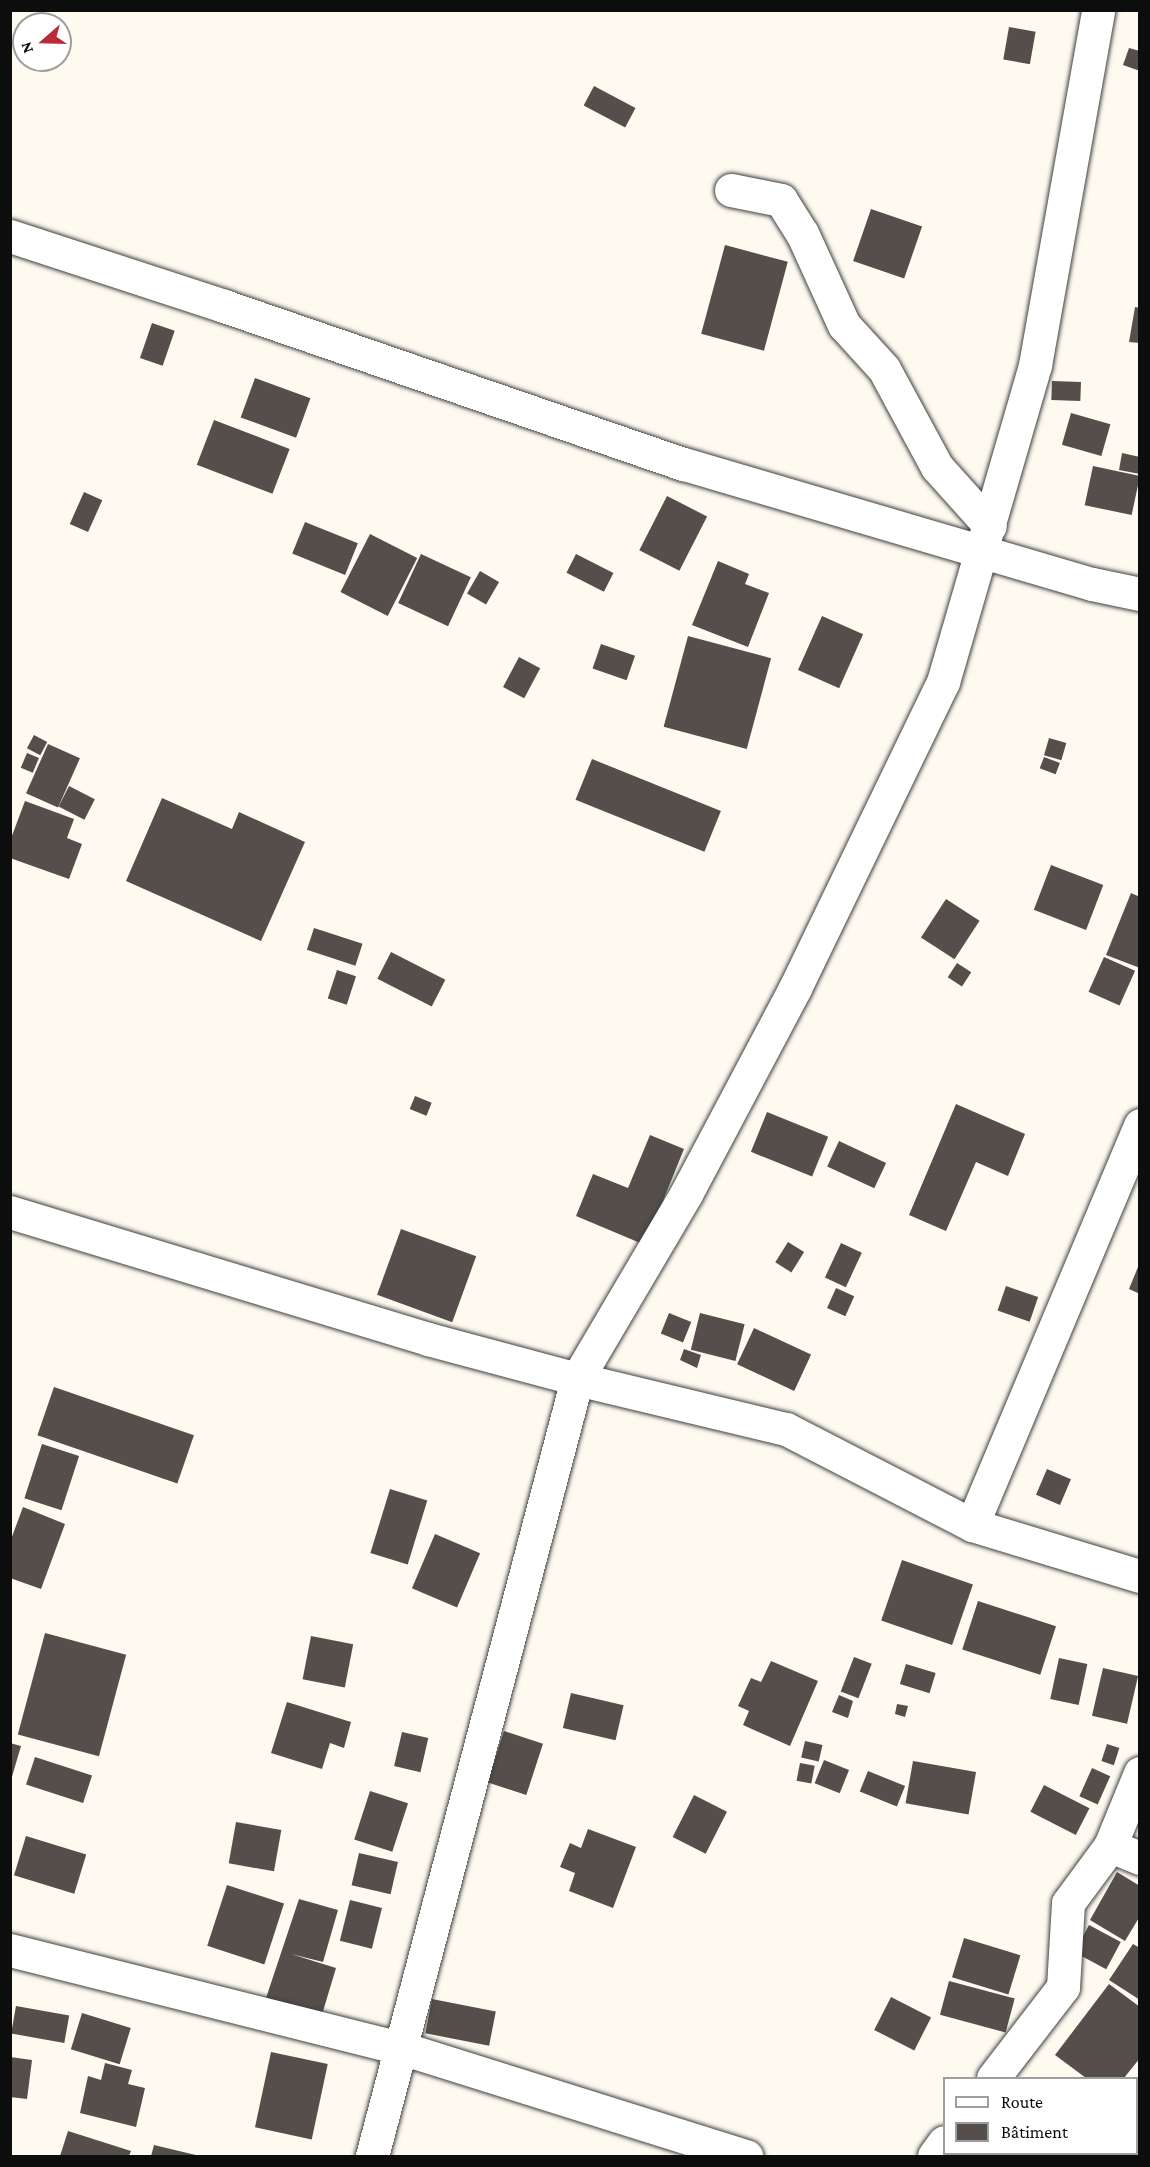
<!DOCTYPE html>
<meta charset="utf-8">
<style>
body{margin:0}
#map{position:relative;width:1150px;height:2167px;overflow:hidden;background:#fefaef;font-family:"Crimson Pro",serif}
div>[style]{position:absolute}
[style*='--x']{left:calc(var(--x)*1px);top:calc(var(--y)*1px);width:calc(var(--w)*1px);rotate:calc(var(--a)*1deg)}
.building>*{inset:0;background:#564e4a;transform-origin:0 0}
.roads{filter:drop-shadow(0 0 2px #404040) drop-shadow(0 0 2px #404040)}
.minor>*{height:33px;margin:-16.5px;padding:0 16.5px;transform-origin:16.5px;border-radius:16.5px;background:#fff}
span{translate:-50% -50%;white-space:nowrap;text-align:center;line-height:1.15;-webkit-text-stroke:6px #fff;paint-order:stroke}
.frame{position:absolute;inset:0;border:12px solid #0d0d0d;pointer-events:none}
.legend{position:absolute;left:943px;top:2077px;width:195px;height:78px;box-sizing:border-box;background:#fff;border:2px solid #9e9e9e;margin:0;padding:8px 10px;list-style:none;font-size:18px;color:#0d0d0d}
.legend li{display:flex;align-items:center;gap:12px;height:30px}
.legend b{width:30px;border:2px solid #9e9e9e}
.north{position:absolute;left:12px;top:12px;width:60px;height:60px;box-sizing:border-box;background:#fff;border:2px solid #9e9e9e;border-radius:50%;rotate:250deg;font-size:16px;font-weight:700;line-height:24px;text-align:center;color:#0d0d0d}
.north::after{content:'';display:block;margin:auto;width:21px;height:27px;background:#b92a3b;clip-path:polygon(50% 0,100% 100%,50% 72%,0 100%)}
</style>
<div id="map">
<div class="building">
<i style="left:1009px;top:27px;width:27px;height:33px;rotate:10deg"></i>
<i style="clip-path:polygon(1129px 48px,1140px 51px,1140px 71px,1123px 65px)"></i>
<i style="left:594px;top:86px;width:47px;height:22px;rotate:28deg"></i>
<i style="left:871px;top:209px;width:54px;height:55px;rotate:19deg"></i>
<i style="left:725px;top:245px;width:65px;height:92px;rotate:15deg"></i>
<i style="clip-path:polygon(1135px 307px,1140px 308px,1140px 343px,1129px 342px)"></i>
<i style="left:152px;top:323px;width:24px;height:37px;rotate:19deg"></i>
<i style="left:255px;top:378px;width:59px;height:42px;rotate:20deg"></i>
<i style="left:1052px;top:381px;width:29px;height:19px;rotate:2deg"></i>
<i style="left:1071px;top:413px;width:41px;height:33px;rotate:16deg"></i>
<i style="left:214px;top:420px;width:81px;height:48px;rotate:21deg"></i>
<i style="clip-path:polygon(1122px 453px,1140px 457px,1140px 474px,1119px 470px)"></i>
<i style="left:1093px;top:466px;width:48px;height:40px;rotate:12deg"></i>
<i style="left:84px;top:492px;width:20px;height:35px;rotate:24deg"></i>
<i style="left:667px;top:496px;width:45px;height:61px;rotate:27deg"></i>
<i style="left:305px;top:522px;width:57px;height:34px;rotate:22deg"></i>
<i style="left:370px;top:534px;width:53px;height:65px;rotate:27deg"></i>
<i style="left:421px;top:554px;width:55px;height:54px;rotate:25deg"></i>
<i style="left:576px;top:554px;width:42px;height:21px;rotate:27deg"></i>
<i style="clip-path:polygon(718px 561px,749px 574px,745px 584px,769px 593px,748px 647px,692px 625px)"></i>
<i style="left:480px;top:571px;width:22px;height:26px;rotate:30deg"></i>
<i style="left:822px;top:616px;width:45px;height:59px;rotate:24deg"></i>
<i style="left:688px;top:636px;width:86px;height:94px;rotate:15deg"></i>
<i style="left:601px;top:644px;width:36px;height:26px;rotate:19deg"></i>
<i style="left:519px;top:657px;width:24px;height:34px;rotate:28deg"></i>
<i style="left:34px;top:735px;width:15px;height:15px;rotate:28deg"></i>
<i style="left:1049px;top:738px;width:18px;height:18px;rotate:16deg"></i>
<i style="left:48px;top:744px;width:35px;height:54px;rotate:24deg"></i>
<i style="left:27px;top:753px;width:13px;height:16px;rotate:23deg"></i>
<i style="left:1044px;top:757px;width:17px;height:12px;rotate:21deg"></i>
<i style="left:592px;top:759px;width:139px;height:44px;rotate:22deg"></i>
<i style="left:69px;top:786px;width:29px;height:23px;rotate:27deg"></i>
<i style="clip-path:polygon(162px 798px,232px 829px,239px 812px,305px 842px,261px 941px,126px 881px)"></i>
<i style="clip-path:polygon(25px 801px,74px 819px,67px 838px,82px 844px,69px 879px,10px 858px,10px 841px)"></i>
<i style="left:1051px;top:865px;width:56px;height:48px;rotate:21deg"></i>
<i style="clip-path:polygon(1131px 893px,1140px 897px,1140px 968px,1106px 955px)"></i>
<i style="left:946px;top:899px;width:40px;height:46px;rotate:33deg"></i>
<i style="left:314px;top:928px;width:51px;height:23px;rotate:18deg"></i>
<i style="left:391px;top:952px;width:61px;height:30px;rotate:27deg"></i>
<i style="left:1104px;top:957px;width:34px;height:38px;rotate:24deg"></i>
<i style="left:957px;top:963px;width:17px;height:17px;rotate:33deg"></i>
<i style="left:337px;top:970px;width:20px;height:30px;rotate:18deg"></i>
<i style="left:415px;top:1096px;width:18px;height:14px;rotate:22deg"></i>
<i style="clip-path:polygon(956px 1104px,1025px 1134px,1008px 1176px,976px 1162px,946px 1231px,909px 1215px)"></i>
<i style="left:767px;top:1112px;width:66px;height:43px;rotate:22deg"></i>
<i style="clip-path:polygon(650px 1135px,684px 1149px,645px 1245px,576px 1216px,593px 1174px,628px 1188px)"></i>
<i style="left:839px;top:1141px;width:52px;height:28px;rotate:25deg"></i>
<i style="left:401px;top:1229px;width:80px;height:70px;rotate:20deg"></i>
<i style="left:788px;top:1242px;width:19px;height:24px;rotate:32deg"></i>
<i style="left:841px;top:1243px;width:23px;height:38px;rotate:25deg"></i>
<i style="clip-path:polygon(1138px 1267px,1140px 1268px,1140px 1294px,1129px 1289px)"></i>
<i style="left:1006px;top:1286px;width:34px;height:26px;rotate:19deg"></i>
<i style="left:836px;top:1288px;width:20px;height:22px;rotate:24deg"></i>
<i style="left:669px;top:1313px;width:24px;height:22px;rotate:22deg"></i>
<i style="left:700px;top:1313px;width:46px;height:38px;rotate:14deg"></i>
<i style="left:754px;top:1328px;width:63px;height:40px;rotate:25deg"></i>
<i style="clip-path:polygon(684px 1349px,701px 1355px,697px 1368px,680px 1360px)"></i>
<i style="left:54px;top:1387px;width:148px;height:51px;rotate:19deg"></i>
<i style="left:42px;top:1444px;width:39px;height:57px;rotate:18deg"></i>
<i style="left:1047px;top:1469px;width:26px;height:28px;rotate:23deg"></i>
<i style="left:390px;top:1489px;width:39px;height:67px;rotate:17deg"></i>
<i style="clip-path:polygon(23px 1507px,65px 1524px,41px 1589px,10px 1578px,10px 1542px)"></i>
<i style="left:435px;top:1534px;width:49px;height:59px;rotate:23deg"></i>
<i style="left:902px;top:1560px;width:75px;height:64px;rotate:19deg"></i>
<i style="left:978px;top:1601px;width:82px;height:51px;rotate:18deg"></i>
<i style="left:45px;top:1633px;width:84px;height:105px;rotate:15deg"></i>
<i style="left:311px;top:1636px;width:43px;height:44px;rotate:11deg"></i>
<i style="left:854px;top:1657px;width:19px;height:37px;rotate:21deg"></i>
<i style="left:1059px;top:1658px;width:29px;height:42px;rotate:12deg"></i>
<i style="clip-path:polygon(771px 1661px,818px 1681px,790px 1746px,743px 1725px,749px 1711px,738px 1706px,751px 1678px,761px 1682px)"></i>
<i style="left:906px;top:1664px;width:31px;height:21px;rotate:17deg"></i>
<i style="left:1103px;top:1668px;width:36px;height:49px;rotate:13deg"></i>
<i style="left:571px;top:1693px;width:54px;height:36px;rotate:13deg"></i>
<i style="clip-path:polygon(839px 1695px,853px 1701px,848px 1718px,832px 1712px)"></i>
<i style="clip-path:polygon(287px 1702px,351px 1722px,344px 1748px,330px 1743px,322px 1769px,271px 1753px)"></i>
<i style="clip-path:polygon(897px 1704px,908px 1706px,905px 1717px,895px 1714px)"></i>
<i style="left:504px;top:1731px;width:41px;height:54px;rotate:18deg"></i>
<i style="left:402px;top:1732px;width:27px;height:35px;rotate:13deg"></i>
<i style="left:805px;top:1741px;width:18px;height:17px;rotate:13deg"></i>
<i style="clip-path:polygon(10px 1743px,21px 1746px,11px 1780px,10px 1780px)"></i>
<i style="left:1107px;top:1744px;width:13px;height:18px;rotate:18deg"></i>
<i style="left:35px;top:1757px;width:60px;height:29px;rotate:18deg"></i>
<i style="left:824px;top:1760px;width:27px;height:25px;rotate:22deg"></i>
<i style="left:913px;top:1761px;width:64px;height:43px;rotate:10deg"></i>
<i style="left:800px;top:1763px;width:15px;height:18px;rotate:11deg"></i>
<i style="left:1092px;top:1768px;width:20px;height:31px;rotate:24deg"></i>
<i style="left:868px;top:1771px;width:40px;height:22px;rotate:22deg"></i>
<i style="left:1044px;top:1785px;width:51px;height:30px;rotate:27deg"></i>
<i style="left:370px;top:1791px;width:40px;height:51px;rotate:18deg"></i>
<i style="left:694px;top:1795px;width:37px;height:47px;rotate:27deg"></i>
<i style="left:236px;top:1822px;width:46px;height:42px;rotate:10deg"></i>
<i style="clip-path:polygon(588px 1829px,636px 1847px,613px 1908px,569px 1891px,575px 1873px,560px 1867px,570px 1843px,581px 1848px)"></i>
<i style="left:26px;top:1836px;width:63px;height:41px;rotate:17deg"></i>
<i style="left:359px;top:1853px;width:40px;height:33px;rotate:13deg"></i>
<i style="clip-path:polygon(1117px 1872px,1140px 1886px,1140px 1916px,1125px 1941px,1090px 1920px)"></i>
<i style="left:227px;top:1885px;width:60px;height:64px;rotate:18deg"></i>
<i style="clip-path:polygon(299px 1899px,338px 1910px,323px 1962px,291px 1954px,336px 1968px,321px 2018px,265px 2001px)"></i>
<i style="left:350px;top:1900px;width:33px;height:42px;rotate:14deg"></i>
<i style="left:1089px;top:1925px;width:36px;height:31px;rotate:28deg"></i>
<i style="left:964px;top:1938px;width:59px;height:41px;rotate:17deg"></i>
<i style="clip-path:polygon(1133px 1944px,1140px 1948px,1140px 2000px,1109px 1980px)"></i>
<i style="left:949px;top:1981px;width:68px;height:35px;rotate:15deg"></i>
<i style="clip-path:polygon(1109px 1984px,1140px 2007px,1140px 2058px,1124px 2078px,1086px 2078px,1055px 2055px)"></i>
<i style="left:891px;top:1997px;width:45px;height:37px;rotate:27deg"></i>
<i style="left:432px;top:1999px;width:65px;height:35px;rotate:11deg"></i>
<i style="left:16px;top:2006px;width:54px;height:28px;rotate:10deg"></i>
<i style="left:82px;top:2013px;width:51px;height:38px;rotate:17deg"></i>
<i style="left:271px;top:2052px;width:58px;height:77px;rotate:12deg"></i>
<i style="clip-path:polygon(10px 2057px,32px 2060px,27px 2099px,10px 2097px)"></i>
<i style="clip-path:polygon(105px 2063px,132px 2070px,128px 2084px,145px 2088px,136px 2127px,80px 2113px,88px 2076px,101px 2080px)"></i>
<i style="clip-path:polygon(68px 2131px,131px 2151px,129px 2156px,60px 2156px)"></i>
<i style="clip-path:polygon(154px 2145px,200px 2156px,151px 2156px)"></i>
</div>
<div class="roads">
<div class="minor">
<i style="--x:731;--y:190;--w:51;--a:11.3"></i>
<i style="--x:781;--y:200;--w:39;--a:58"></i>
<i style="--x:802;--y:233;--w:101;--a:65.5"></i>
<i style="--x:844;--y:325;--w:59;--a:47.7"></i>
<i style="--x:884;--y:369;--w:111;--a:61.6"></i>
<i style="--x:937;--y:467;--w:79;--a:48.1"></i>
<i style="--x:10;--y:236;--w:225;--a:18.1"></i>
<i style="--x:224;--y:306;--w:486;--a:19"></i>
<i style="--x:684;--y:464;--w:425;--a:16.4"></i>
<i style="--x:1092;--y:584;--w:49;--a:11.8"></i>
<i style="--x:10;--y:1212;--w:437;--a:16.9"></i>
<i style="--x:428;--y:1339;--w:154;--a:15"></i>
<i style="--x:577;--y:1379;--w:215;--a:13.5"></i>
<i style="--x:786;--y:1429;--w:209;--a:27.3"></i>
<i style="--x:972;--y:1525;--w:176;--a:16.9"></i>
<i style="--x:972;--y:1525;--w:434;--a:-67.2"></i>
<i style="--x:1110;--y:1846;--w:32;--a:22"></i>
<i style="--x:10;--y:1950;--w:403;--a:14.1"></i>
<i style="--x:401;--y:2048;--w:362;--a:17.4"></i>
<i style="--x:993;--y:2078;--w:115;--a:-52.4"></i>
<i style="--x:1063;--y:1987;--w:84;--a:-86.6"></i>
<i style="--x:1068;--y:1903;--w:71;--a:-53.6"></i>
<i style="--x:1110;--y:1846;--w:79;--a:-67.7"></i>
<i style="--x:1136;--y:2150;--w:6;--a:-51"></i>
<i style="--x:372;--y:2156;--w:804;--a:-75.22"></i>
<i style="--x:577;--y:1379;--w:215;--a:-59.5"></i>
<i style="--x:686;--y:1194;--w:233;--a:-62.1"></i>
<i style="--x:795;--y:988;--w:340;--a:-64.2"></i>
<i style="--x:943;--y:682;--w:330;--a:-73.8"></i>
<i style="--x:1035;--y:365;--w:361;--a:-79.9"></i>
<i style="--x:934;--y:2156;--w:17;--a:-54"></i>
</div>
</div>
<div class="frame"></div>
<ul class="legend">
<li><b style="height:8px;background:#fff"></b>Route</li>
<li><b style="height:16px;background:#564e4a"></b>Bâtiment</li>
</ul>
<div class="north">N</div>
</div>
